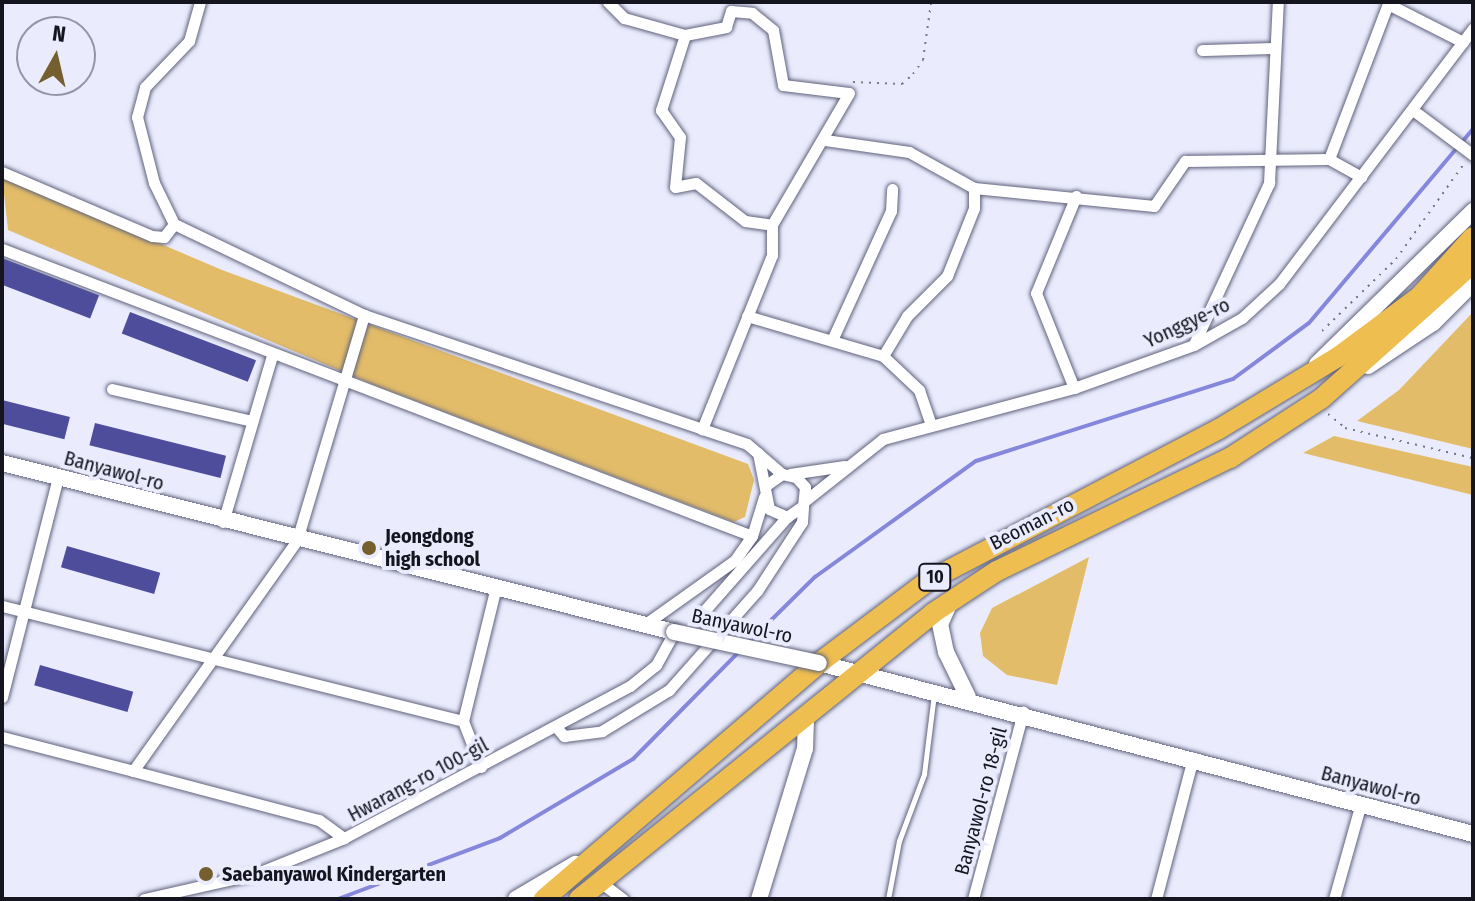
<!DOCTYPE html>
<style>
body{margin:0}
#map{position:relative;width:1475px;height:901px;overflow:hidden;background:#eaecfe;font-family:"Fira Sans Condensed",sans-serif}
div>[style]{position:absolute}
[style*='--x']{left:calc(var(--x)*1px);top:calc(var(--y)*1px);width:calc(var(--w)*1px);rotate:calc(var(--a)*1deg)}
.green>*{inset:0;background:#e2bc69}
.stream>*{height:4px;margin:-2px;padding:0 2px;transform-origin:2px;border-radius:2px;background:#8487dc}
.building>*{inset:0;background:#4e4d9c;transform-origin:0 0}
.path>*{height:2px;margin-top:-1px;transform-origin:0;background:repeating-linear-gradient(90deg,#787987 0 2px,transparent 0 8px)}
.roads{filter:drop-shadow(0 0 2px #5f627b) drop-shadow(0 0 2px #5f627b)}
.lane>*{height:5px;margin:-2.5px;padding:0 2.5px;transform-origin:2.5px;border-radius:2.5px;background:#fff}
.street>*{height:11px;margin:-5.5px;padding:0 5.5px;transform-origin:5.5px;border-radius:5.5px;background:#fff}
.secondary>*{height:16px;margin:-8px;padding:0 8px;transform-origin:8px;border-radius:8px;background:#fff}
.highway>*{height:20px;margin:-10px;padding:0 10px;transform-origin:10px;border-radius:10px;background:#efbe50}
.bridges{filter:drop-shadow(0 0 2px #5f627b) drop-shadow(0 0 2px #5f627b)}
.secondary-bridge>*{height:16px;margin:-8px;padding:0 8px;transform-origin:8px;border-radius:8px;background:#fff}
.dots>*{width:22px;height:22px;translate:-50% -50%;box-sizing:border-box;border:4px solid #eaecfe;border-radius:50%}
span{translate:-50% -50%;white-space:nowrap;text-align:center;line-height:1.15;-webkit-text-stroke:8px #eaecfe;paint-order:stroke}
.shield-label span{padding:2px 6px;background:#eaecfe;border:2px solid;border-radius:6px;-webkit-text-stroke-width:0}
.shield-label{font-size:18px;color:#14151f;font-weight:700}
.street-label{font-size:20px;color:#14151f}
.poi-label{font-size:20px;color:#14151f;font-weight:700}
.left{translate:0 -50%;text-align:left}
.frame{position:absolute;inset:0;border:4px solid #14151f;pointer-events:none}
.north{position:absolute;left:16px;top:16px;width:80px;height:80px;box-sizing:border-box;background:#eaecfe;border:2px solid #9496a5;border-radius:50%;rotate:8deg;font-size:22px;font-weight:700;line-height:32px;text-align:center;color:#14151f}
.north::after{content:'';display:block;margin:auto;width:28px;height:36px;background:#765f2f;clip-path:polygon(50% 0,100% 100%,50% 72%,0 100%)}
</style>
<div id="map">
<div class="green">
<i style="clip-path:polygon(2px 176px,222px 270px,748px 464px,754px 480px,745px 517px,734px 522px,374px 385px,8px 230px)"></i>
<i style="clip-path:polygon(1473px 312px,1473px 449px,1357px 421px,1399px 390px)"></i>
<i style="clip-path:polygon(1334px 436px,1473px 467px,1473px 495px,1303px 453px)"></i>
<i style="clip-path:polygon(1089px 557px,1057px 685px,1007px 675px,983px 656px,980px 633px,992px 608px)"></i>
</div>
<div class="stream">
<i style="--x:749;--y:642;--w:93;--a:-44.6"></i>
<i style="--x:815;--y:577;--w:198;--a:-35.8"></i>
<i style="--x:976;--y:461;--w:270;--a:-17.7"></i>
<i style="--x:1233;--y:379;--w:94;--a:-36.4"></i>
<i style="--x:1309;--y:323;--w:254;--a:-49.8"></i>
<i style="--x:338;--y:899;--w:173;--a:-20.6"></i>
<i style="--x:500;--y:838;--w:155;--a:-30.7"></i>
<i style="--x:633;--y:759;--w:152;--a:-45.3"></i>
</div>
<div class="building">
<i style="left:2px;top:258px;width:104px;height:25px;rotate:21deg"></i>
<i style="left:130px;top:312px;width:135px;height:23px;rotate:21deg"></i>
<i style="left:2px;top:400px;width:70px;height:23px;rotate:14deg"></i>
<i style="left:95px;top:423px;width:135px;height:23px;rotate:14deg"></i>
<i style="left:67px;top:546px;width:97px;height:22px;rotate:16deg"></i>
<i style="left:40px;top:665px;width:97px;height:21px;rotate:16deg"></i>
</div>
<div class="path">
<i style="--x:853;--y:82;--w:49;--a:2.3"></i>
<i style="--x:902;--y:84;--w:15;--a:-42"></i>
<i style="--x:913;--y:74;--w:17;--a:-54"></i>
<i style="--x:923;--y:60;--w:59;--a:-82.1"></i>
<i style="--x:1322;--y:331;--w:103;--a:-44.2"></i>
<i style="--x:1396;--y:259;--w:115;--a:-54.5"></i>
<i style="--x:1328;--y:414;--w:22;--a:39"></i>
<i style="--x:1345;--y:428;--w:131;--a:13.2"></i>
</div>
<div class="roads">
<div class="lane">
<i style="--x:888;--y:899;--w:59;--a:-79.3"></i>
<i style="--x:899;--y:841;--w:72;--a:-69.5"></i>
<i style="--x:924;--y:774;--w:81;--a:-82.9"></i>
</div>
<div class="street">
<i style="--x:608;--y:2;--w:23;--a:45"></i>
<i style="--x:624;--y:18;--w:63;--a:15.6"></i>
<i style="--x:685;--y:35;--w:42;--a:-11"></i>
<i style="--x:726;--y:27;--w:17;--a:-73"></i>
<i style="--x:731;--y:11;--w:21;--a:5"></i>
<i style="--x:752;--y:13;--w:27;--a:39"></i>
<i style="--x:773;--y:30;--w:56;--a:79.7"></i>
<i style="--x:783;--y:85;--w:66;--a:6.9"></i>
<i style="--x:849;--y:93;--w:153;--a:120.3"></i>
<i style="--x:772;--y:225;--w:30;--a:90"></i>
<i style="--x:772;--y:255;--w:188;--a:111.9"></i>
<i style="--x:702;--y:429;--w:47;--a:18.4"></i>
<i style="--x:747;--y:444;--w:46;--a:40.6"></i>
<i style="--x:685;--y:35;--w:79;--a:107.7"></i>
<i style="--x:661;--y:110;--w:33;--a:55"></i>
<i style="--x:680;--y:137;--w:50;--a:95.7"></i>
<i style="--x:675;--y:187;--w:21;--a:-11"></i>
<i style="--x:696;--y:183;--w:62;--a:37.8"></i>
<i style="--x:745;--y:221;--w:27;--a:8"></i>
<i style="--x:1202;--y:50;--w:73;--a:-1.6"></i>
<i style="--x:1414;--y:111;--w:74;--a:36.7"></i>
<i style="--x:825;--y:140;--w:85;--a:8.1"></i>
<i style="--x:909;--y:152;--w:74;--a:29"></i>
<i style="--x:1329;--y:159;--w:166;--a:-69.2"></i>
<i style="--x:1388;--y:4;--w:84;--a:26.9"></i>
<i style="--x:2;--y:172;--w:163;--a:23.1"></i>
<i style="--x:152;--y:236;--w:12;--a:5"></i>
<i style="--x:164;--y:237;--w:16;--a:-52"></i>
<i style="--x:2;--y:249;--w:803;--a:20.94"></i>
<i style="--x:364;--y:315;--w:357;--a:18.6"></i>
<i style="--x:747;--y:316;--w:142;--a:16.4"></i>
<i style="--x:883;--y:356;--w:50;--a:43.4"></i>
<i style="--x:919;--y:390;--w:36;--a:71"></i>
<i style="--x:833;--y:338;--w:140;--a:-65.5"></i>
<i style="--x:891;--y:211;--w:22;--a:-87"></i>
<i style="--x:1194;--y:344;--w:178;--a:-65"></i>
<i style="--x:1269;--y:183;--w:181;--a:-87.2"></i>
<i style="--x:883;--y:356;--w:47;--a:-59"></i>
<i style="--x:907;--y:316;--w:57;--a:-45"></i>
<i style="--x:947;--y:276;--w:73;--a:-68.3"></i>
<i style="--x:974;--y:208;--w:20;--a:-90"></i>
<i style="--x:974;--y:188;--w:181;--a:5.7"></i>
<i style="--x:1154;--y:206;--w:55;--a:-55.4"></i>
<i style="--x:1185;--y:161;--w:144;--a:-0.8"></i>
<i style="--x:1329;--y:159;--w:37;--a:29"></i>
<i style="--x:1074;--y:388;--w:102;--a:-111.8"></i>
<i style="--x:1036;--y:293;--w:105;--a:-67.6"></i>
<i style="--x:112;--y:389;--w:144;--a:12.9"></i>
<i style="--x:758;--y:453;--w:57;--a:78.9"></i>
<i style="--x:769;--y:509;--w:20;--a:24"></i>
<i style="--x:787;--y:517;--w:19;--a:-35"></i>
<i style="--x:803;--y:506;--w:19;--a:-84"></i>
<i style="--x:805;--y:487;--w:13;--a:-132"></i>
<i style="--x:796;--y:477;--w:14;--a:-168"></i>
<i style="--x:782;--y:474;--w:19;--a:145"></i>
<i style="--x:790;--y:474;--w:55;--a:-8.4"></i>
<i style="--x:806;--y:500;--w:98;--a:-38.4"></i>
<i style="--x:883;--y:439;--w:198;--a:-15"></i>
<i style="--x:1074;--y:388;--w:127;--a:-19.7"></i>
<i style="--x:1194;--y:345;--w:55;--a:-29.4"></i>
<i style="--x:1242;--y:318;--w:50;--a:-42.6"></i>
<i style="--x:1279;--y:284;--w:321;--a:-52.8"></i>
<i style="--x:223;--y:522;--w:174;--a:-73.6"></i>
<i style="--x:2;--y:606;--w:475;--a:14"></i>
<i style="--x:644;--y:625;--w:112;--a:-35.5"></i>
<i style="--x:735;--y:560;--w:29;--a:-55"></i>
<i style="--x:752;--y:536;--w:41;--a:-72.9"></i>
<i style="--x:710;--y:640;--w:30;--a:-102"></i>
<i style="--x:704;--y:611;--w:125;--a:-48.6"></i>
<i style="--x:2;--y:697;--w:227;--a:-75.7"></i>
<i style="--x:557;--y:728;--w:11;--a:49"></i>
<i style="--x:564;--y:736;--w:38;--a:-7"></i>
<i style="--x:602;--y:731;--w:79;--a:-31.5"></i>
<i style="--x:669;--y:690;--w:132;--a:-48.4"></i>
<i style="--x:757;--y:591;--w:82;--a:-56.9"></i>
<i style="--x:802;--y:522;--w:16;--a:-86"></i>
<i style="--x:2;--y:737;--w:135;--a:14.5"></i>
<i style="--x:133;--y:771;--w:283;--a:-54.6"></i>
<i style="--x:297;--y:540;--w:235;--a:-73.4"></i>
<i style="--x:364;--y:315;--w:211;--a:-154.4"></i>
<i style="--x:174;--y:224;--w:46;--a:-116"></i>
<i style="--x:154;--y:183;--w:68;--a:-104.4"></i>
<i style="--x:137;--y:117;--w:31;--a:-75"></i>
<i style="--x:145;--y:87;--w:64;--a:-46.3"></i>
<i style="--x:189;--y:41;--w:41;--a:-74.2"></i>
<i style="--x:481;--y:767;--w:49;--a:-111.4"></i>
<i style="--x:463;--y:721;--w:134;--a:-76.2"></i>
<i style="--x:133;--y:771;--w:192;--a:14.8"></i>
<i style="--x:319;--y:820;--w:31;--a:36"></i>
<i style="--x:607;--y:887;--w:20;--a:37"></i>
<i style="--x:144;--y:899;--w:114;--a:-12.7"></i>
<i style="--x:255;--y:874;--w:96;--a:-22"></i>
<i style="--x:344;--y:838;--w:324;--a:-28"></i>
<i style="--x:630;--y:686;--w:33;--a:-39"></i>
<i style="--x:656;--y:665;--w:38;--a:-61"></i>
<i style="--x:973;--y:899;--w:194;--a:-75"></i>
<i style="--x:1156;--y:899;--w:146;--a:-75.3"></i>
<i style="--x:1334;--y:899;--w:100;--a:-74.3"></i>
</div>
<div class="secondary">
<i style="--x:1317;--y:364;--w:219;--a:-44.4"></i>
<i style="--x:1368;--y:366;--w:78;--a:-33.5"></i>
<i style="--x:1433;--y:323;--w:57;--a:-45"></i>
<i style="--x:2;--y:463;--w:693;--a:14.12"></i>
<i style="--x:950;--y:602;--w:24;--a:114"></i>
<i style="--x:940;--y:624;--w:29;--a:78"></i>
<i style="--x:946;--y:652;--w:50;--a:63.9"></i>
<i style="--x:819;--y:663;--w:676;--a:14.65"></i>
<i style="--x:516;--y:899;--w:69;--a:-30.7"></i>
<i style="--x:759;--y:899;--w:157;--a:-73"></i>
<i style="--x:805;--y:749;--w:34;--a:-88"></i>
</div>
<div class="highway">
<i style="--x:544;--y:899;--w:362;--a:-40.6"></i>
<i style="--x:819;--y:663;--w:136;--a:-37"></i>
<i style="--x:928;--y:581;--w:328;--a:-27.6"></i>
<i style="--x:1219;--y:429;--w:139;--a:-31.2"></i>
<i style="--x:1338;--y:357;--w:102;--a:-36.6"></i>
<i style="--x:1420;--y:296;--w:79;--a:-48.1"></i>
<i style="--x:579;--y:899;--w:455;--a:-38.9"></i>
<i style="--x:933;--y:613;--w:77;--a:-33.3"></i>
<i style="--x:997;--y:571;--w:259;--a:-25.9"></i>
<i style="--x:1230;--y:458;--w:108;--a:-33"></i>
<i style="--x:1321;--y:399;--w:204;--a:-41.8"></i>
</div>
</div>
<div class="bridges">
<div class="secondary-bridge">
<i style="--x:674;--y:632;--w:148;--a:12.1"></i>
</div>
</div>
<div class="dots">
<i style="left:369px;top:548px;background:#765f2f"></i>
<i style="left:206px;top:874px;background:#765f2f"></i>
</div>
<div class="shield-label">
<span style="left:935px;top:577px">10</span>
</div>
<div class="street-label">
<span style="left:1187px;top:323px;rotate:-25deg">Yonggye-ro</span>
<span style="left:114px;top:471px;rotate:15deg">Banyawol-ro</span>
<span style="left:1032px;top:524px;rotate:-27deg">Beoman-ro</span>
<span style="left:742px;top:626px;rotate:12deg">Banyawol-ro</span>
<span style="left:418px;top:780px;rotate:-28deg">Hwarang-ro 100-gil</span>
<span style="left:1371px;top:786px;rotate:15deg">Banyawol-ro</span>
<span style="left:981px;top:801px;rotate:-75deg">Banyawol-ro 18-gil</span>
</div>
<div class="poi-label">
<span class="left" style="left:385px;top:548px">Jeongdong<br>high school</span>
<span class="left" style="left:222px;top:874px">Saebanyawol Kindergarten</span>
</div>
<div class="frame"></div>
<div class="north">N</div>
</div>
